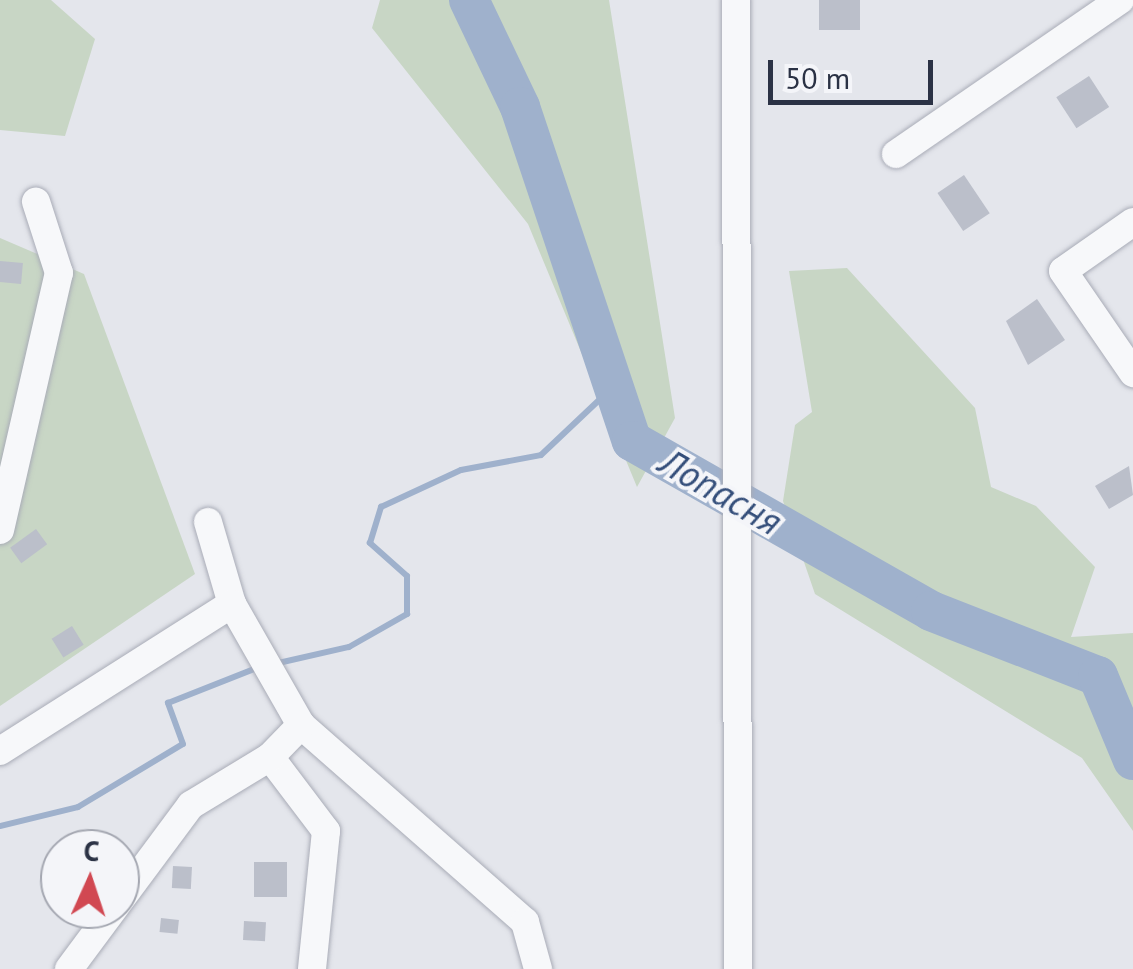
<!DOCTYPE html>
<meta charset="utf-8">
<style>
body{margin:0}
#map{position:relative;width:1133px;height:969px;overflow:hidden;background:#e4e6ec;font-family:"PT Sans",sans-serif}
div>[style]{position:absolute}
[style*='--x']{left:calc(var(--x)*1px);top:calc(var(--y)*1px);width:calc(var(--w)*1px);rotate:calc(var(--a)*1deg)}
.green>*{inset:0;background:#c8d6c5}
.stream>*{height:6px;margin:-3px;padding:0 3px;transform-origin:3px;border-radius:3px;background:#9fb1cc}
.river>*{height:40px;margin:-20px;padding:0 20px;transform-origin:20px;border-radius:20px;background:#9fb1cc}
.building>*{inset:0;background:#bbbfca;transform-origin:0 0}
.roads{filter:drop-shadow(0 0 2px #a9acb7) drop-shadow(0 0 2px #a9acb7)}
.minor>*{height:28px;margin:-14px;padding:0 14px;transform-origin:14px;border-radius:14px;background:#f7f8fa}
span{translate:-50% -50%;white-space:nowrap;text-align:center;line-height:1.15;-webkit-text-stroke:8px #f4f5f9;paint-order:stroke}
.water-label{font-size:38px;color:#344e7a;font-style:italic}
.north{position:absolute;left:40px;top:829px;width:100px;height:100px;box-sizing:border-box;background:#f4f5f9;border:2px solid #a4a7b1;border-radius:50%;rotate:3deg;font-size:28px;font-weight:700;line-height:40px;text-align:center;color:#2b3245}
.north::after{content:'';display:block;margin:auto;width:35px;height:45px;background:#d14852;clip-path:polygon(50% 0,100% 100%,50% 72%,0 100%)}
.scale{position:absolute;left:768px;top:60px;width:165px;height:45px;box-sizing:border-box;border:5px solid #2b3245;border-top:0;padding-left:12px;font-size:30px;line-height:35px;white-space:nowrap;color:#2b3245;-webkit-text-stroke:8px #f4f5f9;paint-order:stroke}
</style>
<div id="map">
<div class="green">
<i style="clip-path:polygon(0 0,51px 0,95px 39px,65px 136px,0 130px)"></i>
<i style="clip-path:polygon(380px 0,609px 0,675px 418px,637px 487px,528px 224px,372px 28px)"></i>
<i style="clip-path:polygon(0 238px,84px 274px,195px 574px,0 706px)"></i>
<i style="clip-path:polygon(847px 268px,975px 408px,991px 487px,1036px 506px,1095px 567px,1071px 637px,1133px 633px,1133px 831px,1082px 758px,815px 594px,783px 501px,795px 425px,812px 412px,789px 271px)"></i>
</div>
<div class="stream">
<i style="--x:274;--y:664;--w:77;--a:-12.8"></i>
<i style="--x:349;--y:647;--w:67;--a:-29.6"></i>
<i style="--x:407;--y:614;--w:38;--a:-90"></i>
<i style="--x:407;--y:576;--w:50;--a:-138.3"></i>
<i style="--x:370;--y:543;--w:38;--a:-73"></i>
<i style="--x:381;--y:507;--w:88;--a:-24.8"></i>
<i style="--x:461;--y:470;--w:81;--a:-10.6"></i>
<i style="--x:541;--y:455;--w:100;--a:-43.4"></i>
<i style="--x:0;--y:826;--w:80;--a:-13.7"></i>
<i style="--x:78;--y:807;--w:122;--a:-31"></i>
<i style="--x:183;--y:744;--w:44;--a:-110.1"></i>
<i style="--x:168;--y:703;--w:96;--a:-21.5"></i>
</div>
<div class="river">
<i style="--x:469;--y:0;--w:119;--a:64.5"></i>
<i style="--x:520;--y:107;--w:352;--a:71.5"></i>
<i style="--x:632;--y:441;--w:344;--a:29.6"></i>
<i style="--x:931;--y:611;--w:179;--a:21.3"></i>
<i style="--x:1098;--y:676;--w:91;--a:67.4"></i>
</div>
<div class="building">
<i style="left:819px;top:0;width:41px;height:30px"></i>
<i style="left:1089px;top:76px;width:37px;height:39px;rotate:57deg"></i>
<i style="left:964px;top:175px;width:46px;height:32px;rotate:56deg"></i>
<i style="left:0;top:261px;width:23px;height:21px;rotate:5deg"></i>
<i style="clip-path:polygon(1037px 299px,1065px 340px,1028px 365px,1006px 321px)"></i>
<i style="clip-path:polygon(1129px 466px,1133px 495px,1109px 509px,1095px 486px)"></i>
<i style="left:36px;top:529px;width:19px;height:32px;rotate:54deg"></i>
<i style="left:72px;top:626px;width:22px;height:24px;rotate:58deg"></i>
<i style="left:254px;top:862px;width:33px;height:35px"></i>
<i style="left:173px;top:866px;width:19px;height:22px;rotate:3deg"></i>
<i style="left:161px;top:918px;width:18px;height:14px;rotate:6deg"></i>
<i style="left:244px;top:921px;width:22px;height:19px;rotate:3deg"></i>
</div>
<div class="roads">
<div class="minor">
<i style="--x:736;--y:0;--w:969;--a:89.88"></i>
<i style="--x:896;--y:154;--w:272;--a:-34.5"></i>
<i style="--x:1133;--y:222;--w:85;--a:145"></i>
<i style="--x:1063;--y:271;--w:124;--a:55.5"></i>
<i style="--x:208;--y:522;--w:85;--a:73.7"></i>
<i style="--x:0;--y:530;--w:264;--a:-77.1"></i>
<i style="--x:59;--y:273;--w:75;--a:-107.9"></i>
<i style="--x:0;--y:751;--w:275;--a:-32.4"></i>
<i style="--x:232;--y:604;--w:139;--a:60.3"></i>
<i style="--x:301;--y:725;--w:298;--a:41.3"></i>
<i style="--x:525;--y:922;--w:49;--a:74.5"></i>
<i style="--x:270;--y:757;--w:93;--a:52.9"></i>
<i style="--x:326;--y:831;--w:139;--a:95.8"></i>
<i style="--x:69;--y:969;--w:204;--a:-53.4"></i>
<i style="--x:191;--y:805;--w:92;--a:-31.3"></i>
<i style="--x:270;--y:757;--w:45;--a:-45.9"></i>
</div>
</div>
<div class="water-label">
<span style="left:721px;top:491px;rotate:30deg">Лопасня</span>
</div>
<div class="north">С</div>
<div class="scale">50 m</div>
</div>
